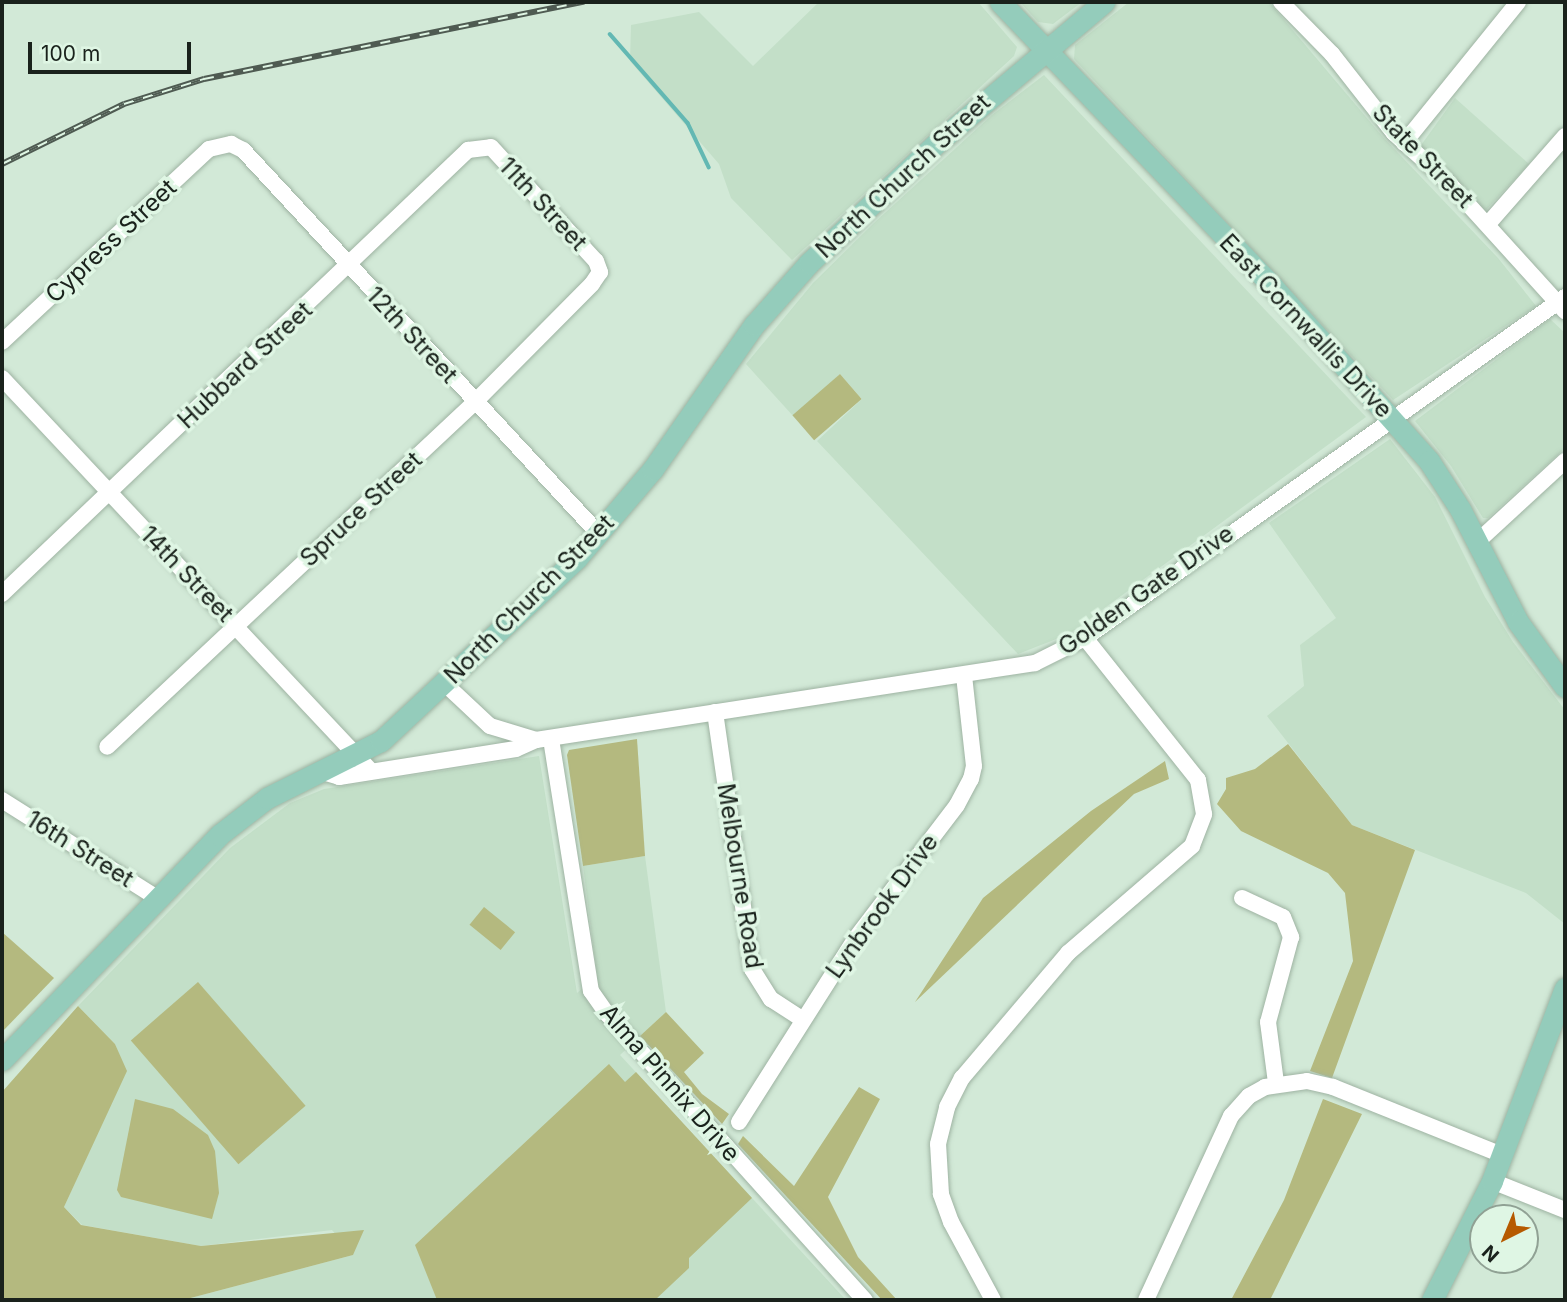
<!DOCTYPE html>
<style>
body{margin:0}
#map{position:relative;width:1567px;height:1302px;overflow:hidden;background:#d2e9d7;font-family:Inter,sans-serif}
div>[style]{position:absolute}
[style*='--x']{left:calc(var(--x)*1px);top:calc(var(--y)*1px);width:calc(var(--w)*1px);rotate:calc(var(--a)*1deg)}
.built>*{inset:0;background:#c3dfc8}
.green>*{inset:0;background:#b4b97f;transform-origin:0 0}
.stream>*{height:3.5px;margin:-1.75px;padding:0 1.75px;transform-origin:1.75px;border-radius:1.75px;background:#63b8b3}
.roads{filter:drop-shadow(0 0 2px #9eb3a2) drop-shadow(0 0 2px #9eb3a2)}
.minor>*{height:16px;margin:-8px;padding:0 8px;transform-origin:8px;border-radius:8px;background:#fff}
.major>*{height:21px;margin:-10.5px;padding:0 10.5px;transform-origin:10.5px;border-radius:10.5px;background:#94ccbb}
.rail>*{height:6px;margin-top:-3px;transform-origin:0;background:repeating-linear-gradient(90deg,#dff6e4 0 10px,#4f5b52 0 20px);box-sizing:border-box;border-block:2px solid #4f5b52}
span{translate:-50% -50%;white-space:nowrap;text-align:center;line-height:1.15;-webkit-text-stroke:7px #dff6e4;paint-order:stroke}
.street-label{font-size:24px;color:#1a221c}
.frame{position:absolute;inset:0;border:4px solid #1a221c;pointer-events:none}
.north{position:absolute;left:1469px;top:1204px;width:70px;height:70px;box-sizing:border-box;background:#dff6e4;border:2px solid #90a194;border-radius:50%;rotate:223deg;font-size:19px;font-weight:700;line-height:28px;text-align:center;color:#1a221c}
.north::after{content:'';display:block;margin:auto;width:24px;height:32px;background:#b65a00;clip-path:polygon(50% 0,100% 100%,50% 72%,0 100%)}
.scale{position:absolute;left:28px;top:42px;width:163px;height:32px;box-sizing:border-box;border:4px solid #1a221c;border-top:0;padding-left:9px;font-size:21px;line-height:24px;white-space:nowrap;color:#1a221c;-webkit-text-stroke:5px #dff6e4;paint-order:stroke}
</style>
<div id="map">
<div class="built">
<i style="clip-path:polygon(819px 2px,978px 2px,1017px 47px,1014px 56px,792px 260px,731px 198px,719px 164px,630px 61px,631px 25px,699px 12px,753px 66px)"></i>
<i style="clip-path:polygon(1020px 2px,1082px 2px,1053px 24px,1038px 22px)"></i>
<i style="clip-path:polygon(1129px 2px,1269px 2px,1382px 136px,1498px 258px,1536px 306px,1393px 400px,1074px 59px,1075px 45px)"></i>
<i style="clip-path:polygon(1044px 75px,1366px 417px,1069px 634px,1018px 654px,817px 441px,862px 399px,840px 374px,794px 417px,746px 364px,813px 283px,874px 223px,992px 115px)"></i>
<i style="clip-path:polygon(1455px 98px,1529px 164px,1484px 212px,1419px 148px)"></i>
<i style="clip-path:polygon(1550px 319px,1565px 333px,1565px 448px,1488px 518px,1483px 518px,1451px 466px,1415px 421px)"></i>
<i style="clip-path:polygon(1390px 439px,1435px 497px,1485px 597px,1513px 642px,1565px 710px,1565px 924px,1526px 893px,1352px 825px,1267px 716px,1304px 686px,1300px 645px,1336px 618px,1269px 523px)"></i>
<i style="clip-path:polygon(539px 756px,577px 993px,597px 976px,583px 866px,645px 856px,666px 1012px,620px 1055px,846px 1300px,183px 1300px,353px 1255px,332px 1230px,201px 1246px,82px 1225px,64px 1207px,126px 1071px,115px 1044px,78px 1006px,230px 848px,290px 803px,324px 789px)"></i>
</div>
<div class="green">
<i style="left:840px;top:374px;width:33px;height:63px;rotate:49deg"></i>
<i style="clip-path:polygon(637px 739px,645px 856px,583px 866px,567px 755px,569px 750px)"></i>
<i style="clip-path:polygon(1288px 744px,1352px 825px,1415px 850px,1332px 1078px,1310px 1071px,1353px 961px,1345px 893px,1328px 873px,1241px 831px,1217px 804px,1226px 789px,1226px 778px,1255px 769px)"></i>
<i style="clip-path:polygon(1165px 761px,1169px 779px,1134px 794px,915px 1002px,983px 898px,1091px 811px)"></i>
<i style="left:484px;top:907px;width:40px;height:23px;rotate:39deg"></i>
<i style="clip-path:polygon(2px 932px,54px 978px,2px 1032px)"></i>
<i style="left:198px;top:982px;width:164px;height:89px;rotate:49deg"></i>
<i style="clip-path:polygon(78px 1006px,115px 1044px,127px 1071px,64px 1207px,81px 1225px,201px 1246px,364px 1230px,353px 1255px,183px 1300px,2px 1300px,2px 1092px)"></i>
<i style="clip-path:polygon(666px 1012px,704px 1053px,684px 1072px,702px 1094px,729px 1114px,722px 1124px,640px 1036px)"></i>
<i style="clip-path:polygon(609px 1064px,625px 1082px,636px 1072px,752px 1198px,689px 1258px,689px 1268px,655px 1300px,437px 1300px,415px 1245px)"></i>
<i style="clip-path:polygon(859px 1087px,880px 1099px,828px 1197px,858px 1257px,897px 1300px,882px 1300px,738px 1144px,743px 1136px,794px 1186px)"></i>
<i style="clip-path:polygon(135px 1099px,173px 1109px,208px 1135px,215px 1151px,219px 1193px,212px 1219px,121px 1197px,117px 1190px)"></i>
<i style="clip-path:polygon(1323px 1099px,1362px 1114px,1270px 1300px,1231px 1300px,1284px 1200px)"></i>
</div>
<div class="stream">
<i style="--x:610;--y:34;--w:118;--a:48.8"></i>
<i style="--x:688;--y:123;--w:49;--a:64.5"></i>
</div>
<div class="roads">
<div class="minor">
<i style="--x:1281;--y:2;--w:73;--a:45.6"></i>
<i style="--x:1332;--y:54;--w:100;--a:51.9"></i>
<i style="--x:1394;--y:133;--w:72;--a:42.2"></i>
<i style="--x:1447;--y:181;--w:176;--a:47.8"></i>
<i style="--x:1404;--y:143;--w:181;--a:-51"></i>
<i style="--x:1488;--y:224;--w:117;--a:-48.8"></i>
<i style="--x:2;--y:342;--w:283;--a:-43"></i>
<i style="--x:209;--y:149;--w:23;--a:-13"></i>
<i style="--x:231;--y:144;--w:13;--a:27"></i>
<i style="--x:243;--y:150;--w:524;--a:47.17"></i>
<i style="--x:2;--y:378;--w:539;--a:46.8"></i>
<i style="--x:1476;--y:543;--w:121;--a:-42.7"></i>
<i style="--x:2;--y:594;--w:644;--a:-43.62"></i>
<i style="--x:468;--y:150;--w:23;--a:-7"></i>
<i style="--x:491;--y:147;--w:155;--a:47.4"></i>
<i style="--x:596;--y:261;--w:12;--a:70"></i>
<i style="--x:600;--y:272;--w:14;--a:124"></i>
<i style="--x:592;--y:284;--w:166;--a:134.8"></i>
<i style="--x:475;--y:402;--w:504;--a:136.85"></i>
<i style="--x:444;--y:683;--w:63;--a:43.1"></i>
<i style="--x:490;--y:726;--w:48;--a:16.9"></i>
<i style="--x:536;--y:740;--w:505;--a:-8.77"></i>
<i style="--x:1035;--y:663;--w:56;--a:-26.6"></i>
<i style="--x:1085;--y:638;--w:589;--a:-35.39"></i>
<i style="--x:715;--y:712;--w:260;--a:81.8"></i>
<i style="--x:752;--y:969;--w:36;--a:58"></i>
<i style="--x:771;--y:999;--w:37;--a:33"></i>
<i style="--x:551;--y:739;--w:255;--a:81"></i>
<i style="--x:591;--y:991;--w:29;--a:55"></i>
<i style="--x:608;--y:1015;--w:384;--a:48"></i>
<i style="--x:323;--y:772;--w:17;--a:17"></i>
<i style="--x:339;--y:777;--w:179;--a:-9"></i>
<i style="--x:516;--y:749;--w:22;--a:-24"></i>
<i style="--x:2;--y:800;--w:183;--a:32.3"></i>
<i style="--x:1242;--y:898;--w:45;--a:24.9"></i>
<i style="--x:1283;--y:917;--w:22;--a:68"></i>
<i style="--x:1291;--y:937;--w:88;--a:105.1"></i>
<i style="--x:1268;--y:1022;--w:62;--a:82.5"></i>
<i style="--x:739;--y:1122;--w:217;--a:-57.6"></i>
<i style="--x:855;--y:939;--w:168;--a:-52.7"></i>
<i style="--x:957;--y:805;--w:30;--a:-62"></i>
<i style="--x:971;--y:779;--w:13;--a:-77"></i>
<i style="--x:974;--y:766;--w:91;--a:-96.3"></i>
<i style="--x:1492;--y:1181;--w:79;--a:21.7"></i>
<i style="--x:993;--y:1300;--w:89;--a:-118.3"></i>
<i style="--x:951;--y:1222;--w:30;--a:-110"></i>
<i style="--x:941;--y:1194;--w:50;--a:-93.4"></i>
<i style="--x:938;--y:1144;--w:38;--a:-76"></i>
<i style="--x:947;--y:1107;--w:33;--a:-63"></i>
<i style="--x:962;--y:1078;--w:164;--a:-49.7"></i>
<i style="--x:1068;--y:953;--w:164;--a:-40.8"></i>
<i style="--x:1192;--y:846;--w:34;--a:-69"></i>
<i style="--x:1204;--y:814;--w:35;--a:-100"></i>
<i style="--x:1198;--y:780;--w:181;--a:-128.5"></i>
<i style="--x:1146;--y:1300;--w:203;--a:-65.2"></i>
<i style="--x:1231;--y:1116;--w:27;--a:-48"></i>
<i style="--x:1249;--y:1096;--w:18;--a:-29"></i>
<i style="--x:1265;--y:1087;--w:42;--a:-8.1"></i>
<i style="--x:1307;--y:1081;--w:27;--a:13"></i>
<i style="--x:1333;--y:1087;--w:182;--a:21.9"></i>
</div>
<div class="major">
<i style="--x:1000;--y:2;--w:395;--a:46.2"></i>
<i style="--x:1273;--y:287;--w:234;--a:48.1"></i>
<i style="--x:1429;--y:461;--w:57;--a:57.1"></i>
<i style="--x:1460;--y:509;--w:127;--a:62.8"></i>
<i style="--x:1518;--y:622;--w:80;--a:54.1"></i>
<i style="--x:2;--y:1060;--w:313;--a:-46"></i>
<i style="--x:219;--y:835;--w:61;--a:-37.6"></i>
<i style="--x:267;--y:798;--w:127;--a:-26.6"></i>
<i style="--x:381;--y:741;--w:268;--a:-43"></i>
<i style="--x:577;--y:558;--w:117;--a:-49.5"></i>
<i style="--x:653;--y:469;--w:176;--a:-55"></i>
<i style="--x:754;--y:325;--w:83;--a:-48.4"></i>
<i style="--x:809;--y:263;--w:178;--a:-43.2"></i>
<i style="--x:939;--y:141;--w:216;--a:-40.1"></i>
<i style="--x:1432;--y:1300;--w:133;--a:-63.2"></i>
<i style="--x:1492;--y:1181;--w:206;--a:-69.3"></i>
</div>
</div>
<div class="rail">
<i style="--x:2;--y:164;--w:136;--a:-26.2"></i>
<i style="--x:124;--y:104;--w:84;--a:-17.4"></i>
<i style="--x:204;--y:79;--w:388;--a:-11.5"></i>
</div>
<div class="street-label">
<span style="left:1423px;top:156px;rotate:46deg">State Street</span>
<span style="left:903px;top:176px;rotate:-43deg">North Church Street</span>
<span style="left:543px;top:204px;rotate:47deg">11th Street</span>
<span style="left:111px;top:241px;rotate:-43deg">Cypress Street</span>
<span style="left:1306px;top:326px;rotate:47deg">East Cornwallis Drive</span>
<span style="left:412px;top:335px;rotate:47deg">12th Street</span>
<span style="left:245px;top:365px;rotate:-43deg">Hubbard Street</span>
<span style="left:361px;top:509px;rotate:-43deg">Spruce Street</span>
<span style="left:187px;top:574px;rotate:46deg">14th Street</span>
<span style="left:1146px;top:590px;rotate:-35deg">Golden Gate Drive</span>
<span style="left:529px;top:599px;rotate:-45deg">North Church Street</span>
<span style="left:80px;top:849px;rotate:32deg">16th Street</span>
<span style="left:740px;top:876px;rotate:81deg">Melbourne Road</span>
<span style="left:882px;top:906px;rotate:-54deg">Lynbrook Drive</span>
<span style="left:670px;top:1083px;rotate:49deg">Alma Pinnix Drive</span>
</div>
<div class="frame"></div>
<div class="north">N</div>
<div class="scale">100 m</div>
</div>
